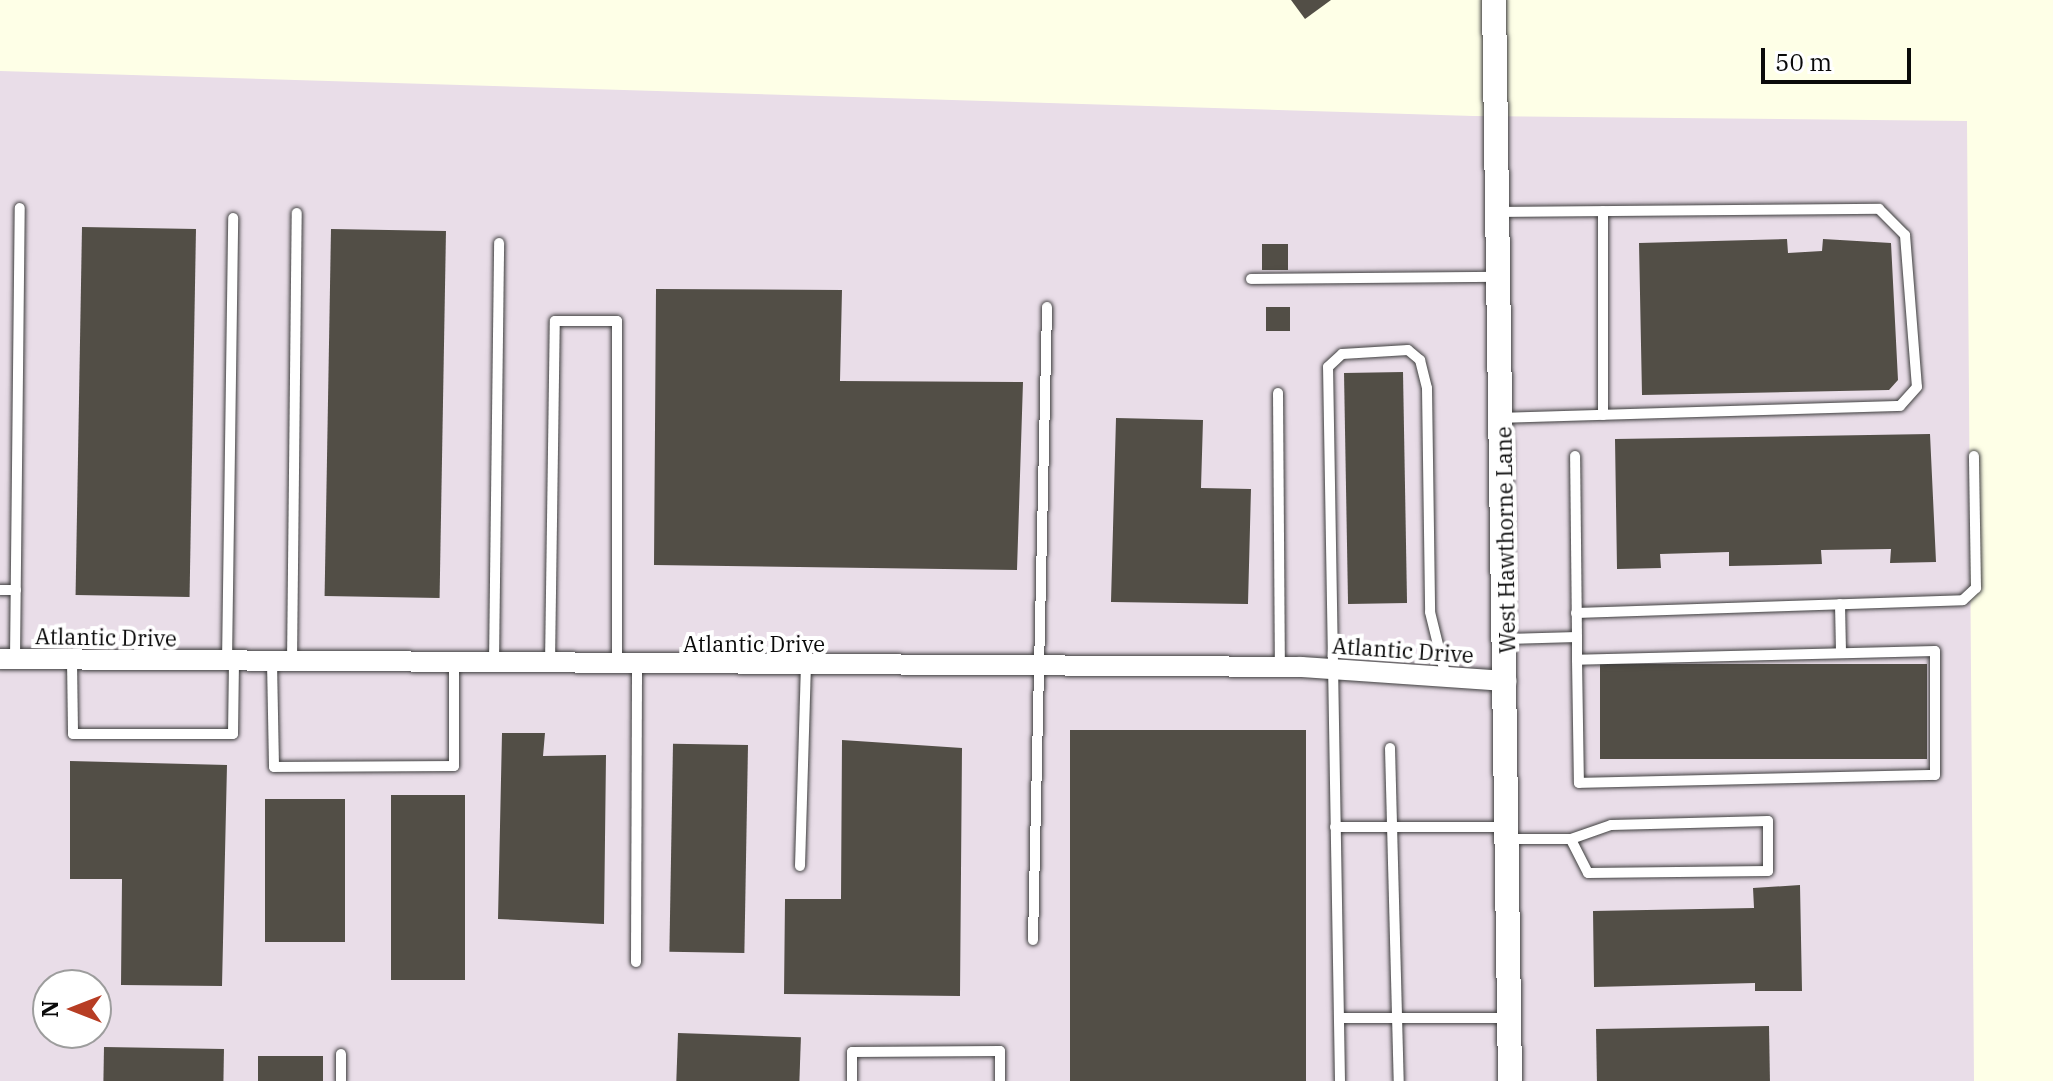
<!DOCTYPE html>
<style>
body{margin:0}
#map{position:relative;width:2053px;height:1081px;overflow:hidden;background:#feffe7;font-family:"IBM Plex Serif",serif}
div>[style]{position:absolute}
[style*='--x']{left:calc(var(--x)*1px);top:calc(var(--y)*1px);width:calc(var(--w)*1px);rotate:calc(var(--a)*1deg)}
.industrial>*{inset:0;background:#e9dde8}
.building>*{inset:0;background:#524e46;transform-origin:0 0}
.roads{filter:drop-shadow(0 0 2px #3d3d3d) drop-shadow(0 0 2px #3d3d3d)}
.service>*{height:10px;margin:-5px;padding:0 5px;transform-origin:5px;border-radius:5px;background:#fff}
.minor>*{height:20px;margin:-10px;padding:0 10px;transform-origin:10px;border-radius:10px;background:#fff}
.tertiary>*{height:24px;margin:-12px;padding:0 12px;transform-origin:12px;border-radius:12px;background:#fff}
span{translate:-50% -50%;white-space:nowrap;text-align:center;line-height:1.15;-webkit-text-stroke:8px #fff;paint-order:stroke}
.street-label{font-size:22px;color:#0a0a0a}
.north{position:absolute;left:32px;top:969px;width:80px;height:80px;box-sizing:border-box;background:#fff;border:2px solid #9d9d9d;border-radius:50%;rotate:270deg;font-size:22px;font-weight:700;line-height:32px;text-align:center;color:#0a0a0a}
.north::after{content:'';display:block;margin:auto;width:28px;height:36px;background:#b73d24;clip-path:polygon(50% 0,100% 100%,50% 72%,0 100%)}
.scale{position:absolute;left:1761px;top:48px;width:150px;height:36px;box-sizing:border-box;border:4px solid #0a0a0a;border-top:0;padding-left:10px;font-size:24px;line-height:28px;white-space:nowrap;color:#0a0a0a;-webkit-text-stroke:6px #fff;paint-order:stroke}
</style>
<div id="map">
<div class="industrial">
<i style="clip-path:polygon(evenodd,0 71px,1473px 116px,1967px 121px,1974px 1081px,0 1081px,0 71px,48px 985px,96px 985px,96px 1033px,48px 1033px,48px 985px)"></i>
</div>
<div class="building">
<i style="clip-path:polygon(1291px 0,1331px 0,1305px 19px)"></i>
<i style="left:82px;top:227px;width:114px;height:368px;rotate:1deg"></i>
<i style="left:331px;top:229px;width:115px;height:367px;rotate:1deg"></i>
<i style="clip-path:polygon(1787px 239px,1788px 253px,1822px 251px,1823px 239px,1891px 243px,1898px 380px,1889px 390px,1642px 395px,1639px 243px)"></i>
<i style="left:1262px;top:244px;width:26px;height:26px"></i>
<i style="clip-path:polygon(656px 289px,842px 290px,840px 381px,1023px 382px,1017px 570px,654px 565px)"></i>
<i style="left:1290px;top:307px;width:24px;height:24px;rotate:90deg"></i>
<i style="left:1403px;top:372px;width:231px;height:59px;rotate:89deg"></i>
<i style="clip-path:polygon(1116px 418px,1203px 420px,1201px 488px,1251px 489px,1248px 604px,1111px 602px)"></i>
<i style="clip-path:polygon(1930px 434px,1936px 562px,1890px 563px,1891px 549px,1821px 550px,1822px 564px,1729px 566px,1729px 552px,1660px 554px,1661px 568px,1617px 569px,1615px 439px)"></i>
<i style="left:1927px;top:664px;width:95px;height:327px;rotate:90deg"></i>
<i style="left:1306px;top:730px;width:351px;height:236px;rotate:90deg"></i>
<i style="clip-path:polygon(502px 733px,545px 733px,543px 756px,606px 755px,604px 924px,498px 919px)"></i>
<i style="clip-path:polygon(842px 740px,962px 748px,960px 996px,784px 994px,785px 899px,841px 899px)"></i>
<i style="left:748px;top:745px;width:208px;height:75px;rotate:91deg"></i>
<i style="clip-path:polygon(70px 761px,227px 765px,222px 986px,121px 985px,122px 879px,70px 879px)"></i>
<i style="left:391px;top:795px;width:74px;height:185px"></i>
<i style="left:265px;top:799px;width:80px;height:143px"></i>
<i style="clip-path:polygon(1800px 885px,1802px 991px,1755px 991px,1755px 983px,1594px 987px,1593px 911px,1754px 908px,1753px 888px)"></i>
<i style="left:1769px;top:1026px;width:55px;height:173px;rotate:89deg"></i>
<i style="left:678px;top:1033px;width:123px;height:48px;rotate:2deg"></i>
<i style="left:104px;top:1047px;width:120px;height:34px;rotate:1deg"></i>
<i style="left:258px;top:1056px;width:65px;height:25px"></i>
</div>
<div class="roads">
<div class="service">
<i style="--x:1603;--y:211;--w:204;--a:90"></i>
<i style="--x:1498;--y:212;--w:381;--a:-0.5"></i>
<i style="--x:1879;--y:209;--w:37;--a:45"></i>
<i style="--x:1905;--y:235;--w:152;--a:85.5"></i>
<i style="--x:1917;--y:387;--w:25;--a:132"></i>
<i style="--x:1900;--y:406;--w:398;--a:178.3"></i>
<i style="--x:1251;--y:279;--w:246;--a:-0.5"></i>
<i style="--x:1278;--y:393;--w:274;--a:89.6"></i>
<i style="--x:0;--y:590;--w:16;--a:0"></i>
<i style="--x:1840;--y:604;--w:48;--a:88.8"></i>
<i style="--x:1576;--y:613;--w:387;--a:-1.9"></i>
<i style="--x:1963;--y:600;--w:18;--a:-43"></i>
<i style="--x:1976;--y:588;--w:132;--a:-90.9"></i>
<i style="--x:1577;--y:637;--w:23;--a:90"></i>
<i style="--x:1577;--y:660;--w:123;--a:89.1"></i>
<i style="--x:1579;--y:783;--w:356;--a:-1.3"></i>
<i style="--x:1935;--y:775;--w:124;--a:-90"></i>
<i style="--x:1935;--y:651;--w:358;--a:178.6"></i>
<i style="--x:1507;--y:639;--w:70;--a:-1.6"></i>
<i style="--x:1577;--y:637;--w:181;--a:-90.6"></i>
<i style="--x:15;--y:659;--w:451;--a:-89.4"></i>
<i style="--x:72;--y:660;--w:74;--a:89.2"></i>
<i style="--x:73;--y:734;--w:160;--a:0"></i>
<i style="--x:233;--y:734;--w:72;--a:-89.2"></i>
<i style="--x:227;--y:662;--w:444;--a:-89.2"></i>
<i style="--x:272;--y:662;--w:105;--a:88.9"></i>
<i style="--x:274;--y:767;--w:180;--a:-0.3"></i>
<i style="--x:454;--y:766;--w:101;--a:-90"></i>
<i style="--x:292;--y:663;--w:450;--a:-89.4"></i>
<i style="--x:494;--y:663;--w:420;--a:-89.3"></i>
<i style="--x:550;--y:664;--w:343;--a:-89.2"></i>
<i style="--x:555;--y:321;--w:62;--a:0"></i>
<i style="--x:617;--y:321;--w:344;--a:90"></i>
<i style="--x:1390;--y:748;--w:333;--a:88.5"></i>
<i style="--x:1335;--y:827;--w:171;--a:0"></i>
<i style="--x:1508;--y:839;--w:63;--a:0"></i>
<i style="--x:1571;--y:839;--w:42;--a:-19.3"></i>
<i style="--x:1611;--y:825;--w:157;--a:-1.5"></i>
<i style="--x:1768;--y:821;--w:50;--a:90"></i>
<i style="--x:1768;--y:871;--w:180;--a:179.4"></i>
<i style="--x:1588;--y:873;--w:38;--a:-117"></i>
<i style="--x:800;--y:866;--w:198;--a:-88.3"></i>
<i style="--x:1033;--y:940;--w:633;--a:-88.73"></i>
<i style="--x:636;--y:962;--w:295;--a:-89.8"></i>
<i style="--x:1339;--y:1018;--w:170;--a:0"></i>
<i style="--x:341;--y:1081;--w:27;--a:-90"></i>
<i style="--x:852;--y:1081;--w:29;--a:-90"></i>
<i style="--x:852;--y:1052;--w:148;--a:-0.4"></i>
<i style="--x:1000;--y:1051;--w:30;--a:90"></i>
<i style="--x:1340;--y:1081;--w:714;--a:-90.96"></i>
<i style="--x:1328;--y:367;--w:19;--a:-43"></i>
<i style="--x:1342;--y:354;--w:66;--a:-3.5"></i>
<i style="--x:1408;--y:350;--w:16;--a:40"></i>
<i style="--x:1420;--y:360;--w:29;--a:76"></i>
<i style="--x:1427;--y:388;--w:224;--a:89.2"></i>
<i style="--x:1430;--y:612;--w:67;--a:76.2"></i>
</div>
<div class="minor">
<i style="--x:0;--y:659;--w:1301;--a:0.35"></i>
<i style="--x:1301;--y:667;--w:206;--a:3.9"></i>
</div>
<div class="tertiary">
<i style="--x:1494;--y:0;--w:1081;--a:89.15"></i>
</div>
</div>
<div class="street-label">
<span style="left:1505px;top:540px;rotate:-91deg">West Hawthorne Lane</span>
<span style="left:106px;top:637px;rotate:1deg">Atlantic Drive</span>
<span style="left:754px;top:644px">Atlantic Drive</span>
<span style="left:1403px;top:650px;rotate:4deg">Atlantic Drive</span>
</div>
<div class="north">N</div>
<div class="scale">50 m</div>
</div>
